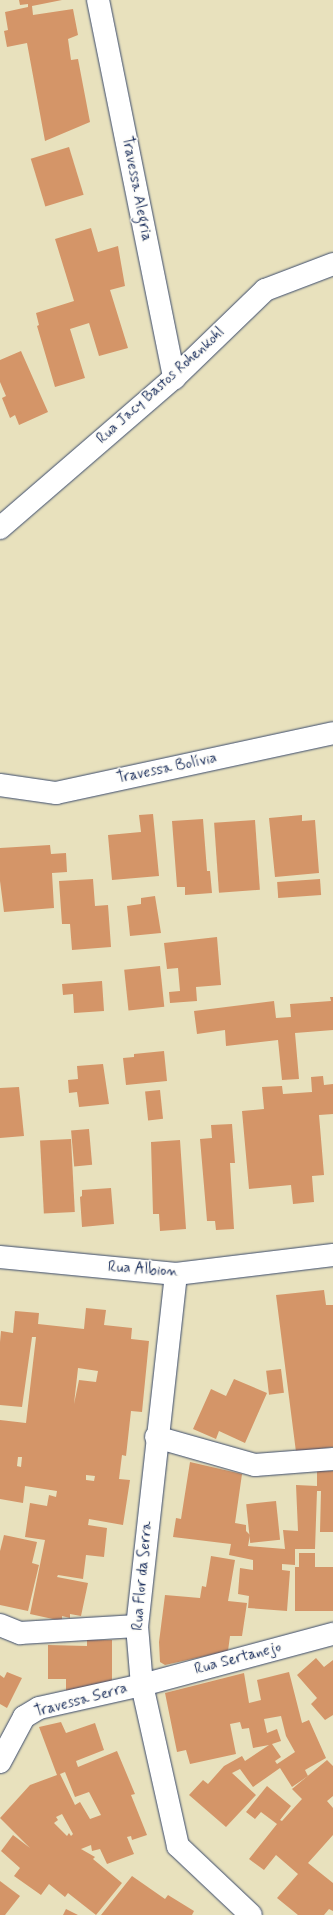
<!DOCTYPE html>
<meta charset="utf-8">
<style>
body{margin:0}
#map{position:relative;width:333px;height:1915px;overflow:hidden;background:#e8e1bd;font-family:Mynerve,sans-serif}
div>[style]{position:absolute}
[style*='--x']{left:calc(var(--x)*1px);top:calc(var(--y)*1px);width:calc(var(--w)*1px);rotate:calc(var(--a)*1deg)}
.building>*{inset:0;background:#d49568;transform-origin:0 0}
.roads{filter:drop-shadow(0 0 1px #3a4a6c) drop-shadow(0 0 1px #3a4a6c)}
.minor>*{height:22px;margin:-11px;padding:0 11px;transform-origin:11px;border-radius:11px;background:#fff}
span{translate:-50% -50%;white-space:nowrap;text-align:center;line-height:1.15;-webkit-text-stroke:3px #fdfcf7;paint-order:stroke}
.street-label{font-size:15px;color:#1b2f5e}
</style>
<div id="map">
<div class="building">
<i style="clip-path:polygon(19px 0,62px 0,32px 6px,33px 15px,73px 9px,78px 35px,68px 39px,71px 60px,78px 59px,90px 122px,45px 141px,27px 43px,7px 47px,4px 31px,8px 30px,5px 12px,28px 7px,28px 4px,20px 5px)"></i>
<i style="left:69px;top:147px;width:50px;height:40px;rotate:73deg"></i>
<i style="clip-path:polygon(91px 228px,98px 252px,118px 246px,125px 286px,110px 290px,128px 348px,99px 356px,89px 323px,70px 329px,85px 378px,55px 387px,37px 326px,39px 325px,36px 313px,74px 301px,55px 239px)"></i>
<i style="clip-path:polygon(21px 351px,48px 412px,19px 425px,15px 415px,10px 418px,2px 398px,6px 396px,0 382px,0 360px)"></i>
<i style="clip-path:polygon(153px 814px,159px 876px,112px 880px,108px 835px,141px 832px,139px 815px)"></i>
<i style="clip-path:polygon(302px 815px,302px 821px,315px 820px,319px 873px,275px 877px,269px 818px)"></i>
<i style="clip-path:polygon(203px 819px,207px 871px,210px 871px,212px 893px,185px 895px,185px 887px,177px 887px,172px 821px)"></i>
<i style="left:255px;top:820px;width:70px;height:41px;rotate:86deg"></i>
<i style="clip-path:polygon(50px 845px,51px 854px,66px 853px,67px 872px,52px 873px,54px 908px,4px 912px,0 881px,0 848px)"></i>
<i style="clip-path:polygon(93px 879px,95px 906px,108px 905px,111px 947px,72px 950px,70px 924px,62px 924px,59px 881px)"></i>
<i style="left:320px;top:879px;width:16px;height:43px;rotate:86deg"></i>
<i style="clip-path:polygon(155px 896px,161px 933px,130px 936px,127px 906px,141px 904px,141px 898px)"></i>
<i style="clip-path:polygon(217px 937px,221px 985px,196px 987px,197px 1001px,170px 1003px,169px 992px,180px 991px,178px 968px,167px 969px,164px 943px)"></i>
<i style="left:160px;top:966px;width:41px;height:36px;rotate:84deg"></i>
<i style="clip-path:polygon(102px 981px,104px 1011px,74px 1013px,73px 994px,63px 995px,62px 984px)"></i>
<i style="clip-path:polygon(330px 997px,333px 997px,333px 1030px,295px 1033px,299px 1079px,282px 1080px,278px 1040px,226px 1046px,225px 1030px,197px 1034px,194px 1011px,274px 1001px,276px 1018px,291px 1017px,290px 1004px,331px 1001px)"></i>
<i style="clip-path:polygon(164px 1051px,167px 1081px,126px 1085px,123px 1058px,134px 1057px,134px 1054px)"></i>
<i style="clip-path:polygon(103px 1064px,109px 1104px,79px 1107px,77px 1092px,69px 1093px,68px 1080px,78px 1079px,77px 1066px)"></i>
<i style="clip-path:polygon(323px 1076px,324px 1085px,333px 1084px,333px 1114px,319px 1115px,324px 1175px,312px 1176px,314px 1202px,293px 1204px,291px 1185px,249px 1189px,242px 1111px,264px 1109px,262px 1087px,282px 1086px,283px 1094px,312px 1092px,311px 1077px)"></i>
<i style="clip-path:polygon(19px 1087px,24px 1136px,0 1138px,0 1088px)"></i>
<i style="left:160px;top:1090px;width:29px;height:15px;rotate:84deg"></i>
<i style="clip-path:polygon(232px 1124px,235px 1163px,230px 1163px,234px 1229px,216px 1230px,215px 1221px,207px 1221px,200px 1139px,212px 1138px,211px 1125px)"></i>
<i style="left:89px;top:1129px;width:36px;height:18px;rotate:85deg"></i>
<i style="left:71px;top:1139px;width:73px;height:31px;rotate:87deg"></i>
<i style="clip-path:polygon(180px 1140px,186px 1229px,160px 1231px,159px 1214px,153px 1214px,151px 1142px)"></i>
<i style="clip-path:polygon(111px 1188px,114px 1224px,82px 1227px,80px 1197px,82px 1196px,82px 1190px)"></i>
<i style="clip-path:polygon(324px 1290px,326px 1305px,333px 1305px,333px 1447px,296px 1452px,276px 1295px)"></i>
<i style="clip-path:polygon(evenodd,86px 1308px,106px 1310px,104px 1325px,132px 1328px,131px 1339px,149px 1341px,142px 1412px,131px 1411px,126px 1456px,122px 1455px,119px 1479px,130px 1480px,123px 1525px,89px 1519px,88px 1525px,107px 1528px,104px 1557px,86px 1555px,83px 1579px,58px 1575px,57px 1577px,88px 1583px,81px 1616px,70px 1614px,70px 1618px,62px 1616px,62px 1621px,30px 1614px,45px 1540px,25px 1537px,30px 1503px,47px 1506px,49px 1495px,56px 1497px,57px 1491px,25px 1486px,23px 1503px,0 1499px,0 1420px,26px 1423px,36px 1337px,32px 1337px,22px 1407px,0 1405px,0 1342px,1px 1331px,13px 1333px,15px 1311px,39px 1313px,38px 1324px,84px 1329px,86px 1308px,78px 1368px,98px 1371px,96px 1382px,79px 1380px,74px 1404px,78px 1368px,86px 1308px,18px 1457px,22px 1457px,21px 1467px,17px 1466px,18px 1457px,86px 1308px,86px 1475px,95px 1476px,94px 1481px,86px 1480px,86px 1475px)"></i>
<i style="left:281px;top:1369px;width:24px;height:15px;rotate:83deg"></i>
<i style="clip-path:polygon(234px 1379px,267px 1393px,245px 1443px,219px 1431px,216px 1439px,193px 1429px,211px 1389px,226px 1396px)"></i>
<i style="clip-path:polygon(190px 1462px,242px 1474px,235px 1523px,246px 1525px,246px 1531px,250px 1535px,248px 1546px,285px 1549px,283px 1530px,298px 1531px,296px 1485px,317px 1486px,317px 1471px,333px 1471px,333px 1532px,320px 1532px,321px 1491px,317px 1491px,315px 1549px,295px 1549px,295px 1565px,282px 1564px,282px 1570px,290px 1571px,287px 1611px,248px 1608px,249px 1596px,238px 1594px,240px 1568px,253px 1570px,253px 1560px,229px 1555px,231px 1544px,173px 1537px,176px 1518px,181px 1519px)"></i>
<i style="left:276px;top:1501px;width:39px;height:30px;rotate:84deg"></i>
<i style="clip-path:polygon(4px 1535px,37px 1542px,32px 1563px,39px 1565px,28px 1611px,0 1605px,0 1551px)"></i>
<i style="clip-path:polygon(299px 1553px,315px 1553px,315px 1567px,333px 1567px,333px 1611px,295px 1611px,295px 1567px,299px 1567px)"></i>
<i style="clip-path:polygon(211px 1556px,235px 1560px,228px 1601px,247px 1603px,242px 1636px,230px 1636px,228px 1651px,165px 1665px,160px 1662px,159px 1642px,165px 1595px,200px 1598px,202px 1586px,206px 1587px)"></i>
<i style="clip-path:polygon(87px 1640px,112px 1640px,112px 1683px,66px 1691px,66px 1679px,48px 1679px,48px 1645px,87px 1646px)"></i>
<i style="clip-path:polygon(316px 1658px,324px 1667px,333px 1660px,333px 1715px,325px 1720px,311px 1704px,317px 1698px,297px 1675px)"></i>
<i style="clip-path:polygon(7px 1672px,22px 1678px,7px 1708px,0 1704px,0 1675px,4px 1678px)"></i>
<i style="clip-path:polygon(evenodd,289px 1672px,302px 1723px,309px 1720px,326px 1758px,305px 1770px,308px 1776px,292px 1787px,280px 1768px,253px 1787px,240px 1769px,232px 1773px,256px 1795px,226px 1827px,189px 1795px,203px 1780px,208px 1784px,224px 1766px,242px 1756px,245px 1761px,269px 1745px,253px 1748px,249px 1728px,242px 1729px,240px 1722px,230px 1724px,236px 1754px,190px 1764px,186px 1750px,177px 1752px,165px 1693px,244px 1673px,249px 1703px,261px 1700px,257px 1680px,289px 1672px,281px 1716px,286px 1736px,295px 1752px,277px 1764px,275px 1761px,281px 1757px,272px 1744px,281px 1741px,277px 1729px,267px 1733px,264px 1719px,281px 1716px)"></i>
<i style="clip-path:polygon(evenodd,61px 1722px,66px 1733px,95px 1723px,104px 1750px,76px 1761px,78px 1767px,117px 1751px,135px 1794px,131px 1795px,147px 1835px,132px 1840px,131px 1836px,127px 1837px,134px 1854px,107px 1864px,100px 1849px,92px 1851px,91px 1845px,81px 1849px,95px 1857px,93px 1859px,122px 1883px,96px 1915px,68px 1893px,65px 1897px,49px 1884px,41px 1895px,14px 1876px,20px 1868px,1px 1851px,13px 1835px,30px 1848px,0 1818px,30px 1785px,57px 1775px,39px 1727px,61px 1722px,65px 1772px,75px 1797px,89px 1792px,101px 1815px,90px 1819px,80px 1802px,75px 1805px,60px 1774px,65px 1772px,61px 1722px,62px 1814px,73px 1834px,71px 1836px,69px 1833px,67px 1836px,54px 1823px,58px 1820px,56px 1817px,62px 1814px)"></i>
<i style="clip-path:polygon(327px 1760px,333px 1766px,333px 1796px,327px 1801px,333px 1808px,333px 1835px,308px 1863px,333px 1883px,333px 1911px,329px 1909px,324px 1915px,298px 1915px,277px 1898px,298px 1874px,276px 1855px,264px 1870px,249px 1859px,277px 1824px,261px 1812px,255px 1819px,246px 1812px,267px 1786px,291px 1806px,280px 1820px,282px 1821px,302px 1799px,292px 1789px)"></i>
<i style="clip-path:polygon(132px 1876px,165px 1899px,168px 1895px,194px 1911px,192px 1915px,101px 1915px)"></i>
<i style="clip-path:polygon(0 1881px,20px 1896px,5px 1915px,0 1915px)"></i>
<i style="clip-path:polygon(66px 1909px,78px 1915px,63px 1915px)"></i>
</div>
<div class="roads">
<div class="minor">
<i style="--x:98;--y:0;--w:386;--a:78.6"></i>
<i style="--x:0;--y:528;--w:230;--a:-40.8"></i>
<i style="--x:174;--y:378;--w:127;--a:-44"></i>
<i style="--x:265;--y:290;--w:73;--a:-20.9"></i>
<i style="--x:0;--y:785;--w:57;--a:8.1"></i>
<i style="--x:56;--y:793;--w:283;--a:-12.2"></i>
<i style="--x:0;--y:1257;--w:177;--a:5.5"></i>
<i style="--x:176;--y:1274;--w:158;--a:-6.9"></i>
<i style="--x:176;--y:1274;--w:354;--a:96.3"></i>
<i style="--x:137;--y:1626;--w:59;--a:85.2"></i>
<i style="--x:142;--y:1685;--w:165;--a:77.4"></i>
<i style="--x:178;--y:1846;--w:100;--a:43.4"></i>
<i style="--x:156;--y:1437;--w:103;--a:15.8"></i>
<i style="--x:255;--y:1465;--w:78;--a:-4.4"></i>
<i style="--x:0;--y:1625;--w:22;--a:22"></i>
<i style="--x:20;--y:1633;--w:117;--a:-3.4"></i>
<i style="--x:0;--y:1762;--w:51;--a:-61.9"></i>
<i style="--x:24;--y:1717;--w:17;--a:-31"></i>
<i style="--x:39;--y:1708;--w:106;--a:-12.6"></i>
<i style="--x:142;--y:1685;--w:198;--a:-15"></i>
</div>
</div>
<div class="street-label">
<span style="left:136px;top:189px;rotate:79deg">Travessa Alegria</span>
<span style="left:161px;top:386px;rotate:-42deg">Rua Jacy Bastos Rohenkohl</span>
<span style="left:167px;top:769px;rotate:-12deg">Travessa Bolívia</span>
<span style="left:143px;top:1270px;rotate:4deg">Rua Albion</span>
<span style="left:143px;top:1576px;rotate:-85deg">Rua Flor da Serra</span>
<span style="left:238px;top:1659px;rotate:-15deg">Rua Sertanejo</span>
<span style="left:81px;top:1701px;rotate:-15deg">Travessa Serra</span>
</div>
</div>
